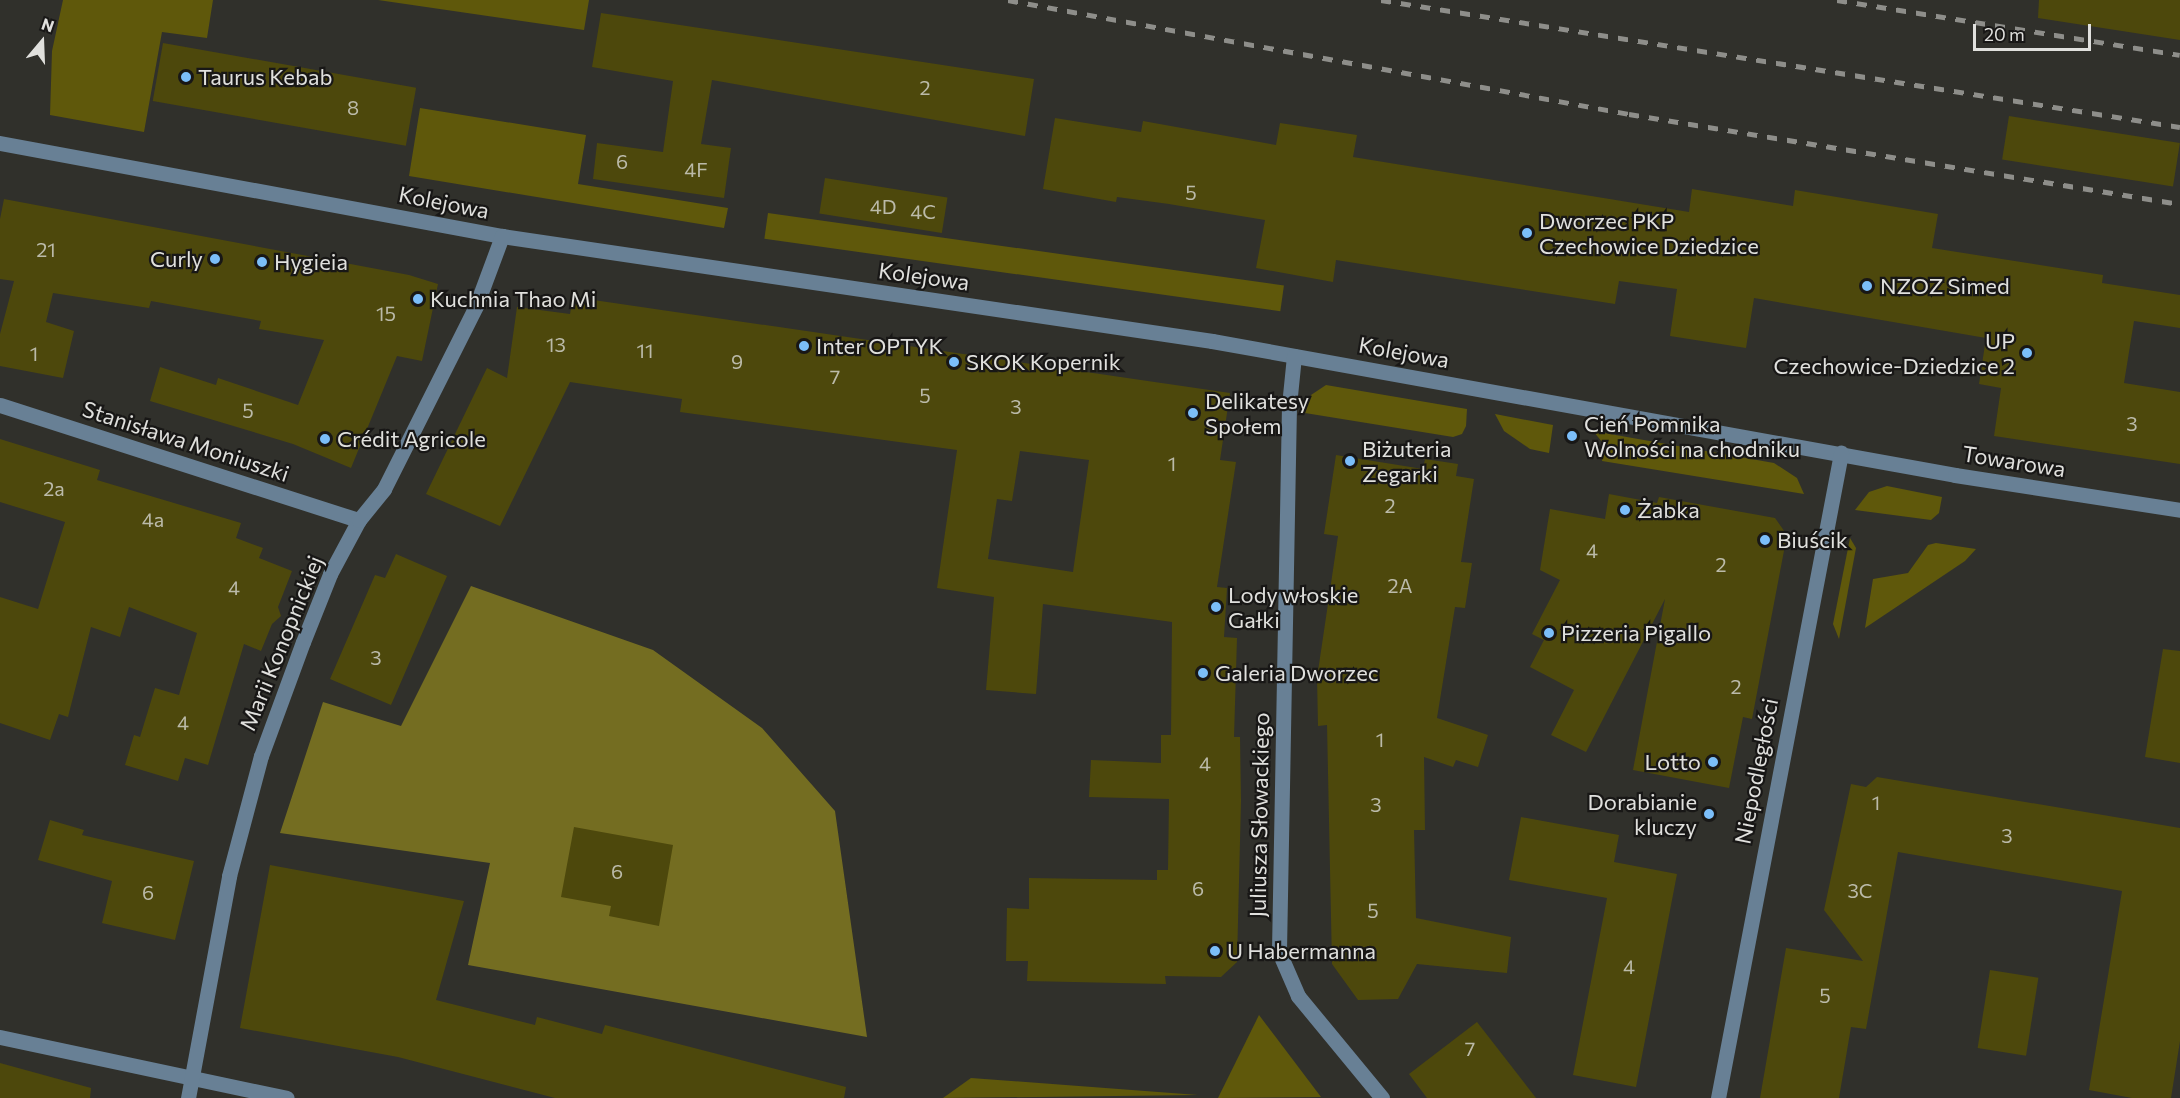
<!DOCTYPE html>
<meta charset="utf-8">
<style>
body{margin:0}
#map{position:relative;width:2180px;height:1098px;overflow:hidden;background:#30302b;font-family:Commissioner,sans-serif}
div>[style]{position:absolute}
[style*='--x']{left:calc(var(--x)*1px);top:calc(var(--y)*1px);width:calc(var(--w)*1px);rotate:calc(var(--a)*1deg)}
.green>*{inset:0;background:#5f580b;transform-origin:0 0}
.forest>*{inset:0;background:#746d21}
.building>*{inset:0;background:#4d480c;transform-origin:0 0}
.minor>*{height:15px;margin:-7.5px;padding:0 7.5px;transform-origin:7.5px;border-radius:7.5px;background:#688095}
.rail>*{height:4.5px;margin-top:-2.25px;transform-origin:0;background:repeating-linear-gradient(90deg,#8e8e8a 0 10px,transparent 0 20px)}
.dots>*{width:16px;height:16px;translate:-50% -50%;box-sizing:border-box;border:3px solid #181716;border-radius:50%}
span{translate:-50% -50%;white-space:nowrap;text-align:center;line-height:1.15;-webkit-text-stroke:4.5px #181716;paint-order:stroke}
.number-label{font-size:20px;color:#bbbaa9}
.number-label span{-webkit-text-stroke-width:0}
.poi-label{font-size:22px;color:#e0e0dd}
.left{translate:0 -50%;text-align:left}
.right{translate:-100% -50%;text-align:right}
.street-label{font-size:22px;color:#e0e0dd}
.north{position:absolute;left:12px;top:12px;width:60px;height:60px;-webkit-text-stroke:4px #181716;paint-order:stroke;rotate:19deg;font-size:16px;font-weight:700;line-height:24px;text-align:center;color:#e0e0dd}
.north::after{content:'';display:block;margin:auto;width:21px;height:27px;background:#e0e0dd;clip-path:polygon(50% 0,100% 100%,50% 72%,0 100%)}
.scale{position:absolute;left:1973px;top:24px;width:118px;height:27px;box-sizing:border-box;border:3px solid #e0e0dd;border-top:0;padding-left:8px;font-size:18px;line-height:21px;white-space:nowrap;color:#e0e0dd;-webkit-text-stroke:4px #181716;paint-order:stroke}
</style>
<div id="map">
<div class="green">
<i style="clip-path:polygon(63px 0,213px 0,207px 38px,162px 32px,144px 132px,50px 115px,52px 51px)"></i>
<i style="clip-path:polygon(378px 0,589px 0,584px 30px)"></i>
<i style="clip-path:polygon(420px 108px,586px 135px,578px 184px,728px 208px,724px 228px,409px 176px)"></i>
<i style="left:768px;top:213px;width:521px;height:26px;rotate:8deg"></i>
<i style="clip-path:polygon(1326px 385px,1467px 409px,1466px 426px,1462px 434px,1453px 437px,1305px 413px,1311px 395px)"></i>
<i style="clip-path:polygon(1495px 414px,1553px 425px,1549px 453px,1530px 449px,1504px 431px)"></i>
<i style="clip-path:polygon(1593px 431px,1774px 463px,1797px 478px,1804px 494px,1602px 461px,1603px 443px)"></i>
<i style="clip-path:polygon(1887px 486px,1942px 497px,1939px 513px,1931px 520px,1855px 510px,1869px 492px)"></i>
<i style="clip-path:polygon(1850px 538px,1856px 548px,1839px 639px,1833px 624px)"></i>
<i style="clip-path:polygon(1936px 543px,1976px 549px,1965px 561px,1865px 628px,1873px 579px,1908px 573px,1928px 545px)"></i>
<i style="clip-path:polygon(1259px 1015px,1321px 1097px,1218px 1098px)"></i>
<i style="clip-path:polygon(971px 1078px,1198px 1095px,943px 1098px)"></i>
</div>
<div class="forest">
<i style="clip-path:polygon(471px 586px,653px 650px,762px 728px,835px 811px,867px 1037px,468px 965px,490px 863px,280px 833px,323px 702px,401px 726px)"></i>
</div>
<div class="building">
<i style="clip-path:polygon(2039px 0,2180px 0,2180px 40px,2038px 18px)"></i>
<i style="clip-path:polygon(601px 13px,1034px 79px,1025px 136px,712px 80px,701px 144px,731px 148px,724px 198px,593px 179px,597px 143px,663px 152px,673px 81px,592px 67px)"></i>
<i style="left:163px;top:43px;width:257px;height:59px;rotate:10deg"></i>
<i style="left:2009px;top:116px;width:173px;height:44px;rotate:9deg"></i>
<i style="clip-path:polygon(1055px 118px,1141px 132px,1143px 121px,1276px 145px,1280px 123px,1357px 135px,1353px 157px,1689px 212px,1692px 189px,1793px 206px,1795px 190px,1938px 214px,1932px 248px,2103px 275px,2102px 283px,2180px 295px,2180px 328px,2134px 321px,2124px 383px,2180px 392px,2180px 464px,1994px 436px,2001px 388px,1979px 384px,1986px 338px,1754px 298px,1746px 348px,1670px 336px,1677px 289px,1619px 281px,1615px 304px,1336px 260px,1333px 282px,1256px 268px,1265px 220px,1169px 204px,1117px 197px,1116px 202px,1043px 189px)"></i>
<i style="left:825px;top:178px;width:124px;height:36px;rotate:9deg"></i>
<i style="clip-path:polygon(4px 199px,409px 275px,438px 284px,422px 361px,397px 356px,351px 468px,293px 444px,150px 401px,160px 367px,216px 385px,218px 378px,298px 405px,324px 340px,259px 329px,261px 321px,151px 301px,149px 308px,53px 293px,46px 322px,74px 331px,63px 378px,0 366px,0 334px,14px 281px,0 279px,0 219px)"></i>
<i style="clip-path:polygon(evenodd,573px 297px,1230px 393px,1220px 460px,1236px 462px,1217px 587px,1227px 588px,1224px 637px,1237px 638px,1234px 737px,1240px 737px,1241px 801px,1237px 962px,1221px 977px,1165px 976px,1166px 984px,1027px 981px,1028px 961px,1006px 961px,1007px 908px,1029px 909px,1029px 878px,1157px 880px,1157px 870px,1168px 870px,1169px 799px,1089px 797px,1091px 760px,1161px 763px,1161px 735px,1171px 735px,1172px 622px,1043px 604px,1036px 694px,986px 690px,994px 597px,937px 588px,957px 450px,680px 412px,682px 399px,570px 382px,500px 526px,426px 494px,487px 368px,507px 378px,517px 307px,570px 314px,573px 297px,1020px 451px,1089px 460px,1073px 572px,988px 559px,997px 499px,1012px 501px,1020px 451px)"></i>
<i style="clip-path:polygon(0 439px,100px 470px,97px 480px,241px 523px,236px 538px,263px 548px,259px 558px,292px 571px,278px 607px,281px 616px,272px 624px,261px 651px,244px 644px,208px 765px,185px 758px,178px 781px,125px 765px,134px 735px,140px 737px,155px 688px,179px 695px,197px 633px,129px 607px,120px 637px,91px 627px,68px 717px,59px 714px,50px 740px,0 723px,0 597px,38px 609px,65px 522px,0 502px)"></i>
<i style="clip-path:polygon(1336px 455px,1423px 469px,1425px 459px,1458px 464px,1456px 476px,1474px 479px,1461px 562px,1472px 563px,1465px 608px,1455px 607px,1437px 718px,1488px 735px,1478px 767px,1456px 760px,1453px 767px,1424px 757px,1425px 830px,1414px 830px,1416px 918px,1511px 937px,1507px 973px,1417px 964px,1398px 999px,1358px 1000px,1332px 964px,1327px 725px,1318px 726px,1317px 678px,1338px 536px,1324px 534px)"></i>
<i style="clip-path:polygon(1609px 494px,1657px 503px,1659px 497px,1775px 518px,1787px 535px,1752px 719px,1743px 717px,1729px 788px,1633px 770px,1665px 599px,1586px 752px,1551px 735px,1574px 690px,1530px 667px,1544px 640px,1532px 634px,1560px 580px,1540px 570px,1550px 509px,1605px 519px)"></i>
<i style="clip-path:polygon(396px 554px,447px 576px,391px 705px,330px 679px,375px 575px,385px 578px)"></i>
<i style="clip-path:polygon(2163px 649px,2180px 651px,2180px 763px,2145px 757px)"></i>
<i style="clip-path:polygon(1877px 777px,2180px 828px,2180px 1041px,2171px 1098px,2132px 1098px,2089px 1090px,2122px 891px,1898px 852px,1866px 1029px,1851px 1027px,1839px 1098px,1760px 1098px,1786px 948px,1863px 961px,1824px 910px,1851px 784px,1866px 787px)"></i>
<i style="clip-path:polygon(1521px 817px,1619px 835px,1614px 862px,1677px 874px,1636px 1087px,1573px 1075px,1607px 898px,1509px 880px)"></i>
<i style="clip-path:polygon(50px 820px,84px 830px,82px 835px,194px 861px,175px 940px,102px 923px,112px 881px,38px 860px)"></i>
<i style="clip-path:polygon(574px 827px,673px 845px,659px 926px,609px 916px,611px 906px,561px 897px)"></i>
<i style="clip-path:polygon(270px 865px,464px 901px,436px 1000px,535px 1025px,537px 1017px,602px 1034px,605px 1025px,846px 1087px,844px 1098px,555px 1098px,398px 1057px,240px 1028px)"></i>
<i style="left:1990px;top:970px;width:49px;height:79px;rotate:9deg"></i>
<i style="clip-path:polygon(1477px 1022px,1536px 1098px,1427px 1098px,1409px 1074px)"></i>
<i style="clip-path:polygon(0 1063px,91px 1088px,90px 1098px,0 1098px)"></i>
</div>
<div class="minor">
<i style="--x:0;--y:143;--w:511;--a:10.5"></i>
<i style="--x:502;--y:236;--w:718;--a:8.41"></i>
<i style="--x:1212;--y:341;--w:755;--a:10.22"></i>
<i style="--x:1955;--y:475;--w:228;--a:8.8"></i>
<i style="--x:1294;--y:356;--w:49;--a:95.8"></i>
<i style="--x:1289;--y:405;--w:547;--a:91.05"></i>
<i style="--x:1279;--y:952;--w:48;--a:66.6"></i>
<i style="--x:1298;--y:996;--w:132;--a:50.5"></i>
<i style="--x:0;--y:405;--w:377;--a:17.8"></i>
<i style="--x:0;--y:1037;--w:293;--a:12"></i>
<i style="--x:188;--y:1098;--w:226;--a:-79.5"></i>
<i style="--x:229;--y:876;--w:124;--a:-75.1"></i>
<i style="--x:261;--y:756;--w:121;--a:-69.8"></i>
<i style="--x:303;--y:642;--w:73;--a:-68.3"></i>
<i style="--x:330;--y:574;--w:61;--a:-61.8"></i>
<i style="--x:359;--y:520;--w:40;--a:-51"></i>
<i style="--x:384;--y:489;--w:205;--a:-63.3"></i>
<i style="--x:476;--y:306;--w:75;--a:-69.6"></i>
<i style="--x:1718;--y:1098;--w:657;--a:-79.2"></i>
</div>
<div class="rail">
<i style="--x:1008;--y:0;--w:631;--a:10.4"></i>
<i style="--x:1629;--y:114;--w:558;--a:9.28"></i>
<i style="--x:1381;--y:0;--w:809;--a:9.03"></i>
<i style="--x:1837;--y:0;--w:347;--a:9.1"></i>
</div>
<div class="dots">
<i style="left:186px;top:77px;background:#7bbef9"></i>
<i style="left:1527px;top:233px;background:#7bbef9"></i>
<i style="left:215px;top:259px;background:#7bbef9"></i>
<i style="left:262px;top:262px;background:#7bbef9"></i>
<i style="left:1867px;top:286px;background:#7bbef9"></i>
<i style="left:418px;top:299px;background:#7bbef9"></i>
<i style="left:804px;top:346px;background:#7bbef9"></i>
<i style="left:2027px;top:353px;background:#7bbef9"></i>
<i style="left:954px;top:362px;background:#7bbef9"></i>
<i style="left:1193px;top:413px;background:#7bbef9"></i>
<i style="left:1572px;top:436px;background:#7bbef9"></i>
<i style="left:325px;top:439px;background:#7bbef9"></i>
<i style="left:1350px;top:461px;background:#7bbef9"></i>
<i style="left:1625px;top:510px;background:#7bbef9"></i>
<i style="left:1765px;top:540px;background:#7bbef9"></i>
<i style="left:1216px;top:607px;background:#7bbef9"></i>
<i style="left:1549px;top:633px;background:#7bbef9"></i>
<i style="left:1203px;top:673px;background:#7bbef9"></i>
<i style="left:1713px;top:762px;background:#7bbef9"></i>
<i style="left:1709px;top:814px;background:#7bbef9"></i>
<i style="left:1215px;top:951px;background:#7bbef9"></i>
</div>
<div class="number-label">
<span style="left:925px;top:87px">2</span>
<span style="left:353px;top:107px">8</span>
<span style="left:622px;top:161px">6</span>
<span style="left:696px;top:169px">4F</span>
<span style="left:1191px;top:192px">5</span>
<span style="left:883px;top:206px">4D</span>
<span style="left:923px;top:211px">4C</span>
<span style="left:46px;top:249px">21</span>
<span style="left:386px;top:313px">15</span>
<span style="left:556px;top:344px">13</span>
<span style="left:645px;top:350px">11</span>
<span style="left:34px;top:353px">1</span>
<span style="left:737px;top:361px">9</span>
<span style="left:835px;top:376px">7</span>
<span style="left:925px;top:395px">5</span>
<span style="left:1016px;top:406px">3</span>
<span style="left:248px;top:410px">5</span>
<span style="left:2132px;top:423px">3</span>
<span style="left:1172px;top:463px">1</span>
<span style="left:54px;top:488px">2a</span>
<span style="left:1390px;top:505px">2</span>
<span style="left:153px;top:519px">4a</span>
<span style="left:1592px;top:550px">4</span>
<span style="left:1721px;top:564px">2</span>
<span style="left:1400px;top:585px">2A</span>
<span style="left:234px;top:587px">4</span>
<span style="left:376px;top:657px">3</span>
<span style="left:1736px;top:686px">2</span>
<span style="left:183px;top:722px">4</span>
<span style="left:1380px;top:739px">1</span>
<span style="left:1205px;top:763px">4</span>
<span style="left:1876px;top:802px">1</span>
<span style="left:1376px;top:804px">3</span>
<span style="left:2007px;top:835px">3</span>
<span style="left:617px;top:871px">6</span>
<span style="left:1198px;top:888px">6</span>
<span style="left:1860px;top:890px">3C</span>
<span style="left:148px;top:892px">6</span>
<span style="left:1373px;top:910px">5</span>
<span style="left:1629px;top:966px">4</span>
<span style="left:1825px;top:995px">5</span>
<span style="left:1470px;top:1048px">7</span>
</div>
<div class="poi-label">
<span class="left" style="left:198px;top:77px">Taurus Kebab</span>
<span class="left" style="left:1539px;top:233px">Dworzec PKP<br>Czechowice Dziedzice</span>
<span class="right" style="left:203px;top:259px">Curly</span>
<span class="left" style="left:274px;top:262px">Hygieia</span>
<span class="left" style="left:1880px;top:286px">NZOZ Simed</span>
<span class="left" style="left:430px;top:299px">Kuchnia Thao Mi</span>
<span class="right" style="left:2015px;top:353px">UP<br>Czechowice-Dziedzice 2</span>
<span class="left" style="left:816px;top:346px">Inter OPTYK</span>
<span class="left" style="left:966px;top:362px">SKOK Kopernik</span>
<span class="left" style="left:1205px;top:413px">Delikatesy<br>Społem</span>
<span class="left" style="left:1584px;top:436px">Cień Pomnika<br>Wolności na chodniku</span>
<span class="left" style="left:337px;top:439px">Crédit Agricole</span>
<span class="left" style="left:1362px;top:461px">Biżuteria<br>Zegarki</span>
<span class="left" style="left:1637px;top:510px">Żabka</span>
<span class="left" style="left:1777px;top:540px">Biuścik</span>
<span class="left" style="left:1228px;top:607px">Lody włoskie<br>Gałki</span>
<span class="left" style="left:1561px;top:633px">Pizzeria Pigallo</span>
<span class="left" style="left:1215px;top:673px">Galeria Dworzec</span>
<span class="right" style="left:1701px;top:762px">Lotto</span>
<span class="right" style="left:1697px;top:814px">Dorabianie<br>kluczy</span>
<span class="left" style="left:1227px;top:951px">U Habermanna</span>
</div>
<div class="street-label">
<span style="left:444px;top:202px;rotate:11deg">Kolejowa</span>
<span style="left:924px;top:276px;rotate:8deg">Kolejowa</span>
<span style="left:1404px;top:352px;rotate:10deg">Kolejowa</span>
<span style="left:186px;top:441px;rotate:18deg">Stanisława Moniuszki</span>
<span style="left:2014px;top:461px;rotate:9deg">Towarowa</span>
<span style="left:281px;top:643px;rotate:-68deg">Marii Konopnickiej</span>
<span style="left:1756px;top:771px;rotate:-79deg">Niepodległości</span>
<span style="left:1259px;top:815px;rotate:-89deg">Juliusza Słowackiego</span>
</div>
<div class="north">N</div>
<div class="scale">20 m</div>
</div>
